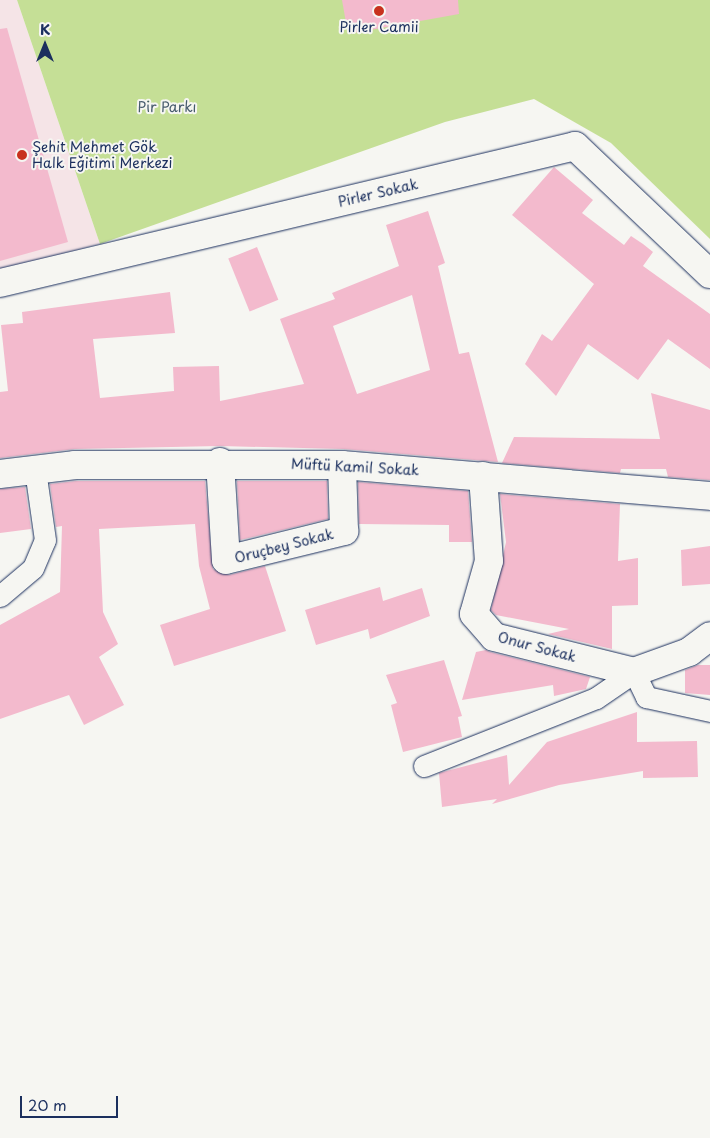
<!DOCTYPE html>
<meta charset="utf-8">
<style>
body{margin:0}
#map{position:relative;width:710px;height:1138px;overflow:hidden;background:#f6f6f2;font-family:"Playpen Sans",sans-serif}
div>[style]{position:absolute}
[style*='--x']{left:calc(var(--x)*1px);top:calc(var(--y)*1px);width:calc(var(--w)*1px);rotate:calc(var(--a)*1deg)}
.built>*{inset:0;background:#f5e4e7}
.green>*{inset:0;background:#c5df96}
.building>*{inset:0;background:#f3bacd;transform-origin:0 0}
.roads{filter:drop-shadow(0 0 1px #1b2f5e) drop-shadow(0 0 1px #1b2f5e)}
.pedestrian>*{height:21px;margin:-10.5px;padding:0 10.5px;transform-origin:10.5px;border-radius:10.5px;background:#f6f6f2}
.minor>*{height:28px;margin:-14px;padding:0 14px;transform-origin:14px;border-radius:14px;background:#f6f6f2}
.dots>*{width:14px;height:14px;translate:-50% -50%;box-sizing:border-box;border:2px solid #f6f6f2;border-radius:50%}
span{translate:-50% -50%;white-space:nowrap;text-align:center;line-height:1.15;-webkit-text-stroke:4px #f6f6f2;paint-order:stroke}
.poi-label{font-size:14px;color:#1b2f5e}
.left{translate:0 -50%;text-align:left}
.park-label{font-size:14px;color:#465b6c}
.street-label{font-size:14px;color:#1b2f5e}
.north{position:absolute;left:20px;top:20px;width:50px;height:50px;-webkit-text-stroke:4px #f6f6f2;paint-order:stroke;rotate:0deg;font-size:14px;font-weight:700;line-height:20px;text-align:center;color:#1b2f5e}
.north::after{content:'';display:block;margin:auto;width:18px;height:22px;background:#1b2f5e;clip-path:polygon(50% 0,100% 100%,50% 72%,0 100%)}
.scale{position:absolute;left:20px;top:1096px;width:98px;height:22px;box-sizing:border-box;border:2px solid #1b2f5e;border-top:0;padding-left:6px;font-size:15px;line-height:18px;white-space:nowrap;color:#1b2f5e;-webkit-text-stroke:4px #f6f6f2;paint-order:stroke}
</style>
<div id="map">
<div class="built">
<i style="clip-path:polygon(0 0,17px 0,100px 244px,0 270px)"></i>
</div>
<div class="green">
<i style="clip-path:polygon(17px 0,710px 0,710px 239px,611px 143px,534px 99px,445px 122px,100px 244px)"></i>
</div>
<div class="building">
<i style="clip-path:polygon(342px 0,458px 0,459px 14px,348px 34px)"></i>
<i style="clip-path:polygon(7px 28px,68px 242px,0 261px,0 29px)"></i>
<i style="clip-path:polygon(554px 167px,593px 200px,582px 213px,624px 245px,631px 236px,643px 244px,653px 252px,643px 266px,710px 314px,710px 369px,668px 339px,638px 380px,588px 344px,556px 396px,525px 364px,542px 334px,552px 341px,594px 284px,512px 215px)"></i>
<i style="clip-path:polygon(evenodd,428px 211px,445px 263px,438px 266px,459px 354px,469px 352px,498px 462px,343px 449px,220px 446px,75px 449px,0 458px,0 392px,8px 391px,1px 325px,23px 323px,22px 312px,170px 292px,175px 333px,93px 339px,100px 398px,174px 391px,173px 367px,219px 366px,220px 401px,304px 384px,280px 319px,335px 299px,332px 293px,399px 266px,386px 225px,428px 211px,412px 295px,430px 370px,357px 394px,333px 326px,412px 295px)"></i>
<i style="left:257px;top:247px;width:57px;height:31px;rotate:68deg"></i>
<i style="clip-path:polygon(651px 393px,710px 410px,710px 480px,668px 477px,666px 469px,621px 469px,620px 473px,502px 463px,514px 437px,660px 439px)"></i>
<i style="clip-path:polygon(76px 481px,205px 481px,213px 569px,229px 575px,265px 566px,286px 631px,174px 666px,160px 625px,210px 609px,199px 566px,195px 524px,99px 529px,103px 612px,118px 644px,99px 657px,124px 705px,84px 725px,69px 695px,0 719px,0 625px,60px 592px,62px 526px,56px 527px,50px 484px)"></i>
<i style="clip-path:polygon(237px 481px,327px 481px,328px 519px,240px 540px)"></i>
<i style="clip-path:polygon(358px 482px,468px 491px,472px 542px,449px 542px,449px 525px,359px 524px)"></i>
<i style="clip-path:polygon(25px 487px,31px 529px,0 533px,0 489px)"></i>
<i style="clip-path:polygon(500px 494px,620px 504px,618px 561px,638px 558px,638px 605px,612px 606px,612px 649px,548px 634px,569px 629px,496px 615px,491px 610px,506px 542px)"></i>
<i style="clip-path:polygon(710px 546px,710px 584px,682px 586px,681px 550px)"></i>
<i style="clip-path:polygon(380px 587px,383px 601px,422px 588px,430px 616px,370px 639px,368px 629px,316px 645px,305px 610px)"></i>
<i style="clip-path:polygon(486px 650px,490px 652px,590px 677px,586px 689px,554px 696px,553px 685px,462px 700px,476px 652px)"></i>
<i style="clip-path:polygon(444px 660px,462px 716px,458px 717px,462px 737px,403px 752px,391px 705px,397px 703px,386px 675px)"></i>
<i style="clip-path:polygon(698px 665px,710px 665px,710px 695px,685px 693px,685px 670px)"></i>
<i style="clip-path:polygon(637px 712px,637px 742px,697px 741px,698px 777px,643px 778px,643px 771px,559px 785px,492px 804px,497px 799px,442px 807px,439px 773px,507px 755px,509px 785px,547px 742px)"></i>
</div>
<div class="roads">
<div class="pedestrian">
<i style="--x:0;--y:596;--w:43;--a:-40.3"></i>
<i style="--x:33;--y:568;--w:30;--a:-67"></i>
<i style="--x:45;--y:540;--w:71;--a:-98.1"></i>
<i style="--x:424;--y:766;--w:185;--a:-21.6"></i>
<i style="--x:596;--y:698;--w:46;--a:-34.4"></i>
<i style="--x:634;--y:672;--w:28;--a:64"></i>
<i style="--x:646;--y:697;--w:66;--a:12.3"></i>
</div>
<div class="minor">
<i style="--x:0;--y:283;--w:591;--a:-13.4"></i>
<i style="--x:575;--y:146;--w:186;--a:43.5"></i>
<i style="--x:220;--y:462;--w:98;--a:86.5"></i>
<i style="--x:226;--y:560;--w:122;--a:-13.8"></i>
<i style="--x:344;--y:531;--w:66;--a:-91.7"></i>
<i style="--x:0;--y:474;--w:76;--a:-6.8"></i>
<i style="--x:75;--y:465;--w:267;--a:0"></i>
<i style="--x:342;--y:465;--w:369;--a:4.8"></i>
<i style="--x:483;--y:476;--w:85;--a:86"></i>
<i style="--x:489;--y:561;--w:55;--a:105.8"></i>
<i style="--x:474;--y:614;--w:30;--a:49"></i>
<i style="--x:494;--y:637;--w:144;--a:14"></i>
<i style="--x:634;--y:672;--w:59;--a:-20"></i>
<i style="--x:689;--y:652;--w:26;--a:-37"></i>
</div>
</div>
<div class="dots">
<i style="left:379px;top:11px;background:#c8321e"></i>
<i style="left:22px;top:155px;background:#c8321e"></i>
</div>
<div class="poi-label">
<span style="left:379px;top:27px">Pirler Camii</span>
<span class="left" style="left:32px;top:155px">Şehit Mehmet Gök<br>Halk Eğitimi Merkezi</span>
</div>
<div class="park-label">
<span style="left:167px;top:107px">Pir Parkı</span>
</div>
<div class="street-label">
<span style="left:378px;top:193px;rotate:-13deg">Pirler Sokak</span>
<span style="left:355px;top:467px;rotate:3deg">Müftü Kamil Sokak</span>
<span style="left:284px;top:546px;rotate:-14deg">Oruçbey Sokak</span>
<span style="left:537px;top:647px;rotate:15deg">Onur Sokak</span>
</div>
<div class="north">K</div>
<div class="scale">20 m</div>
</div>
